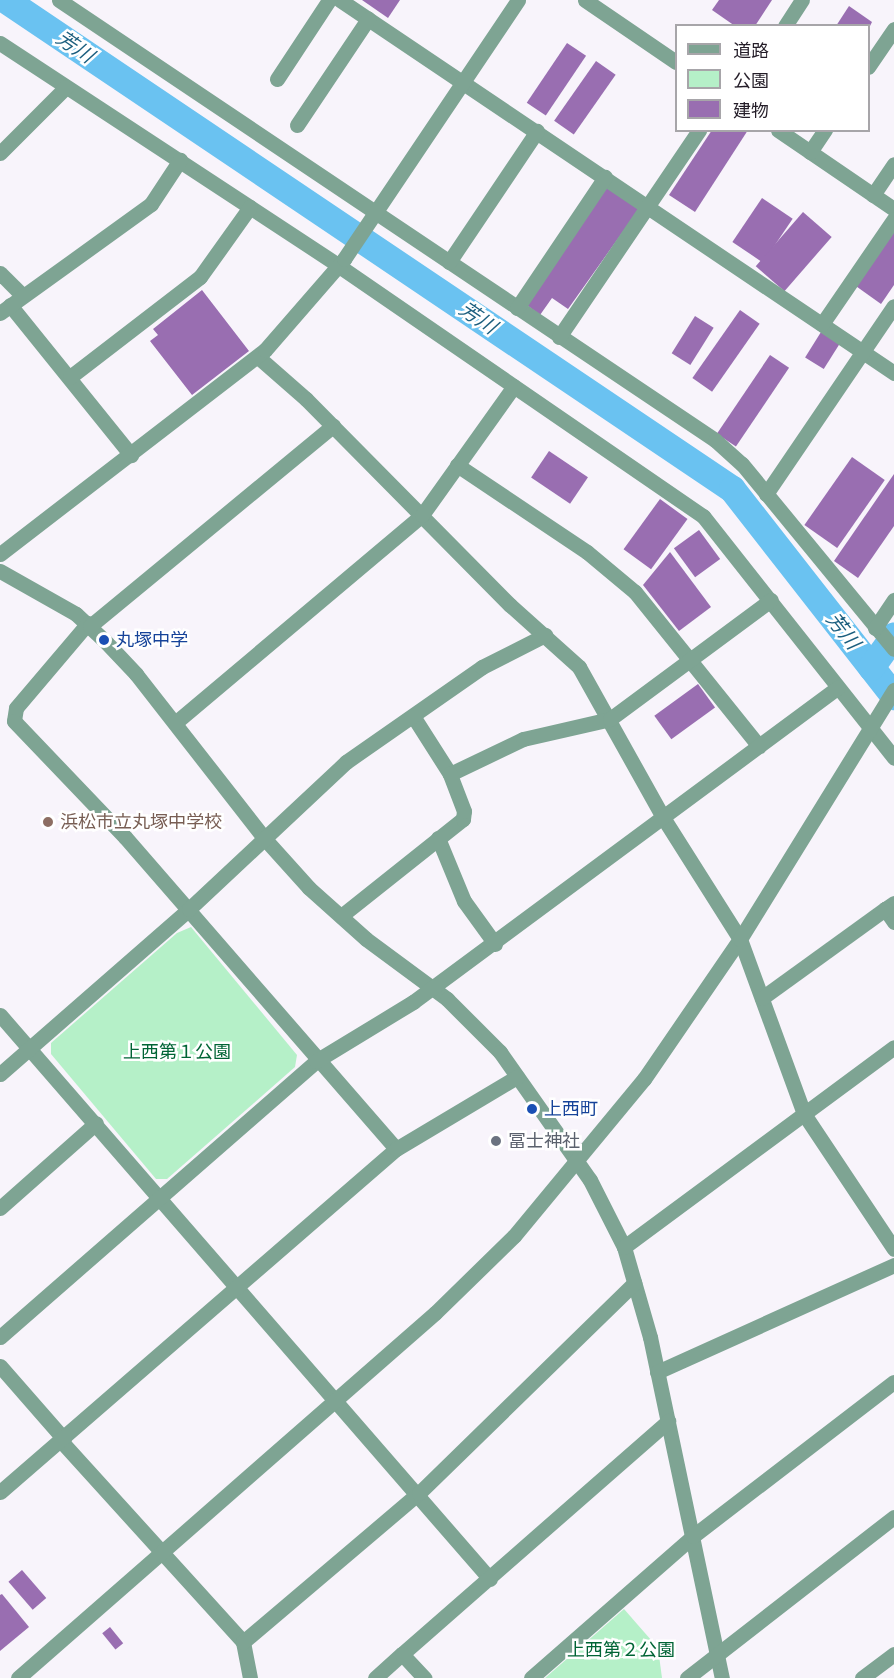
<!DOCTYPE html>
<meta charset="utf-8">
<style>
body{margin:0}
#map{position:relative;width:894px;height:1678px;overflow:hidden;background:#f8f4fb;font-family:Helvetica,"Noto Sans JP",sans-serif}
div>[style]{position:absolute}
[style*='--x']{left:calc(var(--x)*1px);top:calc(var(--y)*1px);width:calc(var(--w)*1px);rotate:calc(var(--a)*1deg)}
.green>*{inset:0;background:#b5f0c8}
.river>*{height:27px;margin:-13.5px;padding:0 13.5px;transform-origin:13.5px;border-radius:13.5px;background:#6ac2f1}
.building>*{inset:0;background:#996eb1;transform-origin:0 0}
.minor>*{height:15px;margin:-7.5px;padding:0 7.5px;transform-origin:7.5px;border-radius:7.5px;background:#7ea493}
.dots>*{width:16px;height:16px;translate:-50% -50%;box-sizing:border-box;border:3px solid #fff;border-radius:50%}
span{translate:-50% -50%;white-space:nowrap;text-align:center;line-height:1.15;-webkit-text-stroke:5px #fff;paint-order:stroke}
.transit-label{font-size:18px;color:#164399}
.left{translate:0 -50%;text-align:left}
.education-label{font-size:18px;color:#785e54}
.park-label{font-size:18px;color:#006435}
.worship-label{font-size:18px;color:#5b616d}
.water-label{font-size:20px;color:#1c5f7f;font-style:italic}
.legend{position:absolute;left:675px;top:24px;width:195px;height:108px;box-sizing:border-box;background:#fff;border:2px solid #a7a5a9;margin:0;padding:8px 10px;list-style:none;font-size:18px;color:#241d28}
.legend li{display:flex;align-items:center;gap:12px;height:30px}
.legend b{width:30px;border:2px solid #a7a5a9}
</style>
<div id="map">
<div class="green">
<i style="clip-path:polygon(191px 927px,297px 1055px,295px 1067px,167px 1179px,156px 1179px,51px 1054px,51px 1043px,177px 933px)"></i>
<i style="clip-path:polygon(624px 1609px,658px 1648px,662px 1678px,545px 1678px)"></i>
</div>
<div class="river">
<i style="--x:6;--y:0;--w:875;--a:33.96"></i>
<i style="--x:732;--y:489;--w:263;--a:52"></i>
<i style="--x:871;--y:667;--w:39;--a:-54"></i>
</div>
<div class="building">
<i style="clip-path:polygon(362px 0,400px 0,388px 18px)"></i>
<i style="clip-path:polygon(719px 0,772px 0,755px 26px,735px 26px,712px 10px)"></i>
<i style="clip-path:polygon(849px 6px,872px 22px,870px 26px,836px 26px)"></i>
<i style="left:567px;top:43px;width:23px;height:72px;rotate:34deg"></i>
<i style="left:596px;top:61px;width:24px;height:73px;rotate:35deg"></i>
<i style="clip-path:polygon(712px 130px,748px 130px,695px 212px,669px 195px)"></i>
<i style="clip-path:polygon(607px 187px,639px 209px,568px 309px,552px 298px,540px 315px,524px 303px)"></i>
<i style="left:762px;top:198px;width:37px;height:53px;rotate:34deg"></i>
<i style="left:803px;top:212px;width:38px;height:72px;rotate:41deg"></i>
<i style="clip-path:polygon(894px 231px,894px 285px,881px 304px,853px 284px)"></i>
<i style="clip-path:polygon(202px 290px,249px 351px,192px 395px,150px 341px,158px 335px,153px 329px)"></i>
<i style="left:740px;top:310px;width:24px;height:83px;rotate:35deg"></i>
<i style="left:695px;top:316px;width:22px;height:44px;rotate:32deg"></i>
<i style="left:821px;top:332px;width:22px;height:30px;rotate:32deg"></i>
<i style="left:770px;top:355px;width:23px;height:95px;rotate:34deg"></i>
<i style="left:549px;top:451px;width:47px;height:32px;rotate:34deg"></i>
<i style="left:852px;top:457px;width:40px;height:83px;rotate:35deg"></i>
<i style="clip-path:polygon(894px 474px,894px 526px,858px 578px,834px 561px)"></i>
<i style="left:660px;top:499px;width:34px;height:62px;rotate:36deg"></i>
<i style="left:699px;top:530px;width:36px;height:31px;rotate:54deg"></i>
<i style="clip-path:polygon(670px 552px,711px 607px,679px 631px,643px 585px)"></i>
<i style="left:698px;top:684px;width:29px;height:54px;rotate:54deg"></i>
<i style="left:22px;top:1570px;width:37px;height:18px;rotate:49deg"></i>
<i style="clip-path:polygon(2px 1594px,29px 1627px,0 1651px,0 1595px)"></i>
<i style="left:110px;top:1627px;width:21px;height:10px;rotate:51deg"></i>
</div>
<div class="minor">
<i style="--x:59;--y:0;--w:790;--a:33.85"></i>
<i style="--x:715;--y:440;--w:36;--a:42"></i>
<i style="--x:742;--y:464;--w:239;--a:50.6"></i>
<i style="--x:340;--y:0;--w:668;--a:33.95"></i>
<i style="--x:585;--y:0;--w:110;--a:34.3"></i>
<i style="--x:785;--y:26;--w:31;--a:-57"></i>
<i style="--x:0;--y:43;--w:406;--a:33.3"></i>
<i style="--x:339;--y:266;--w:442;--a:34.5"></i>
<i style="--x:703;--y:516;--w:308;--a:51.7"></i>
<i style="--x:868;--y:67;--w:46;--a:-55.6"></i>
<i style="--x:277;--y:79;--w:95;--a:-56.6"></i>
<i style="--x:297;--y:125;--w:128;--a:-56.2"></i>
<i style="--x:778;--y:130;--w:140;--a:34.3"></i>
<i style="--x:810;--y:152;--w:27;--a:-56"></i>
<i style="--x:0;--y:153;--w:93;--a:-45"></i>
<i style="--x:873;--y:195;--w:37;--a:-56"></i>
<i style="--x:449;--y:262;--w:158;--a:-56.1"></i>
<i style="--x:0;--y:273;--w:31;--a:45"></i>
<i style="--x:10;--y:305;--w:193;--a:51.1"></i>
<i style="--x:517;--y:308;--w:158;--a:-56.1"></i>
<i style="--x:0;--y:313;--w:186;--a:-35.8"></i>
<i style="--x:151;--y:204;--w:53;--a:-56.6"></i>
<i style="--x:822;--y:324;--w:127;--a:-55.6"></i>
<i style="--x:559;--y:337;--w:250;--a:-55.9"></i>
<i style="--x:258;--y:357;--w:64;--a:41.2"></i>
<i style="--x:306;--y:399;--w:290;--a:45.3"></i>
<i style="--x:510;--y:605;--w:93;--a:41.9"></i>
<i style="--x:579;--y:667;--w:174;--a:60.8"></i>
<i style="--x:664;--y:819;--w:142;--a:57.7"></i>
<i style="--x:740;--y:939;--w:186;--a:69.9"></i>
<i style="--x:804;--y:1114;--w:162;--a:56.3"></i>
<i style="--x:70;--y:377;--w:164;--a:-37.6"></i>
<i style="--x:200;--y:277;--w:86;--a:-54.5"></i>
<i style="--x:457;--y:465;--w:156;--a:33.8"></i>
<i style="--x:587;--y:552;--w:62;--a:39.8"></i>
<i style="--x:635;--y:592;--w:198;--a:51.2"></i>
<i style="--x:766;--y:494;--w:227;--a:-55.8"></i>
<i style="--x:0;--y:554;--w:334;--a:-37.6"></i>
<i style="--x:265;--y:350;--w:121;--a:-49"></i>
<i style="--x:344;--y:259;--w:312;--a:-56.1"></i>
<i style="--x:0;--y:571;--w:87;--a:29.5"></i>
<i style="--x:76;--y:614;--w:38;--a:43"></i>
<i style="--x:104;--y:640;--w:47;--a:46.7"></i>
<i style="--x:136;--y:674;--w:208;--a:52"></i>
<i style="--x:264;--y:838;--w:67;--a:48"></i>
<i style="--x:309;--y:888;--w:76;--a:41.8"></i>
<i style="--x:366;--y:939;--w:101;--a:36.5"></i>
<i style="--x:447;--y:999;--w:75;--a:45"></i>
<i style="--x:500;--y:1052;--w:156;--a:54.9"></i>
<i style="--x:590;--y:1180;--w:75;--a:63.1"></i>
<i style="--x:624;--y:1247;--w:94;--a:73.9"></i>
<i style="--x:650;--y:1337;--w:349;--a:78.1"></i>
<i style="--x:88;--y:623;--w:111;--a:130.3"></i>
<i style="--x:16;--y:708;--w:13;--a:99"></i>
<i style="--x:14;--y:721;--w:161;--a:46.3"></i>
<i style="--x:125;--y:837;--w:413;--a:49"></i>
<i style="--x:90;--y:626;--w:315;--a:-39.5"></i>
<i style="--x:875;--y:628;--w:34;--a:-56"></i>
<i style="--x:413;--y:716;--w:69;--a:57.5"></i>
<i style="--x:450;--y:774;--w:81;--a:-25.6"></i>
<i style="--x:523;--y:739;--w:89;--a:-12.9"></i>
<i style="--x:610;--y:719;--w:200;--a:-36.5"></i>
<i style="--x:175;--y:723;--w:323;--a:-40.1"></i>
<i style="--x:422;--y:515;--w:158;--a:-54.5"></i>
<i style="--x:438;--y:838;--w:68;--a:67.6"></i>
<i style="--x:464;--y:901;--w:53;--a:54.2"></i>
<i style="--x:894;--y:903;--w:11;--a:146"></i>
<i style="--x:885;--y:909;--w:16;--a:55"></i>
<i style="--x:341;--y:916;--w:156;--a:-38.5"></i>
<i style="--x:463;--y:819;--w:8;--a:-83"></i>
<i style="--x:464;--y:811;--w:40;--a:-111"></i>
<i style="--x:762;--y:998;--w:152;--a:-35.9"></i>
<i style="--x:0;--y:1015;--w:747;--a:49.02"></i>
<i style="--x:0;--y:1074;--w:251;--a:-41.1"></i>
<i style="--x:189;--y:909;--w:215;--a:-43.1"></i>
<i style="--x:346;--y:762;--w:166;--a:-34.9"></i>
<i style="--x:482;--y:667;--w:71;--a:-26.9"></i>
<i style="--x:0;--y:1208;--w:128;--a:-41.5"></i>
<i style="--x:624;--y:1247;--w:336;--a:-36.5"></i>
<i style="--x:0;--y:1337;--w:420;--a:-41.1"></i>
<i style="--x:316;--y:1061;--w:114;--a:-31.3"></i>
<i style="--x:413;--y:1002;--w:528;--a:-36.52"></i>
<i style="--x:0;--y:1366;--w:97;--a:48.8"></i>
<i style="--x:657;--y:1372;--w:260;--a:-24.3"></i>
<i style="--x:61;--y:1441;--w:271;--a:47.8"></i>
<i style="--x:0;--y:1492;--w:524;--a:-40.9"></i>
<i style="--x:396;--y:1149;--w:141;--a:-30.8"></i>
<i style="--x:402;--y:1654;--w:354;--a:-41.2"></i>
<i style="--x:18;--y:1678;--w:554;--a:-41.2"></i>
<i style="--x:435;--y:1313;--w:110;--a:-44.3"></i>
<i style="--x:514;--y:1236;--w:204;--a:-50.4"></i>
<i style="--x:644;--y:1079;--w:170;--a:-55.6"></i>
<i style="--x:740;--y:939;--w:293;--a:-58.3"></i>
<i style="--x:250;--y:1678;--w:37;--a:-101"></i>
<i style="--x:243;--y:1642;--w:231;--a:-40.3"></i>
<i style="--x:419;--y:1493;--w:301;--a:-44.3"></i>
<i style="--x:375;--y:1678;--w:36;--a:-42"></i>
<i style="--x:402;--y:1654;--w:33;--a:47"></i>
<i style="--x:531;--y:1678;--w:215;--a:-41.2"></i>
<i style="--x:693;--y:1536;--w:253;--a:-37.5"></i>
<i style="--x:687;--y:1678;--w:262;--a:-37.9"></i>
<i style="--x:862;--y:1678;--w:40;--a:-37"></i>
</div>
<div class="dots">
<i style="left:104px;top:640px;background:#1a4fb4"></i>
<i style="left:48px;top:822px;background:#8d6e63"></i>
<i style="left:532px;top:1109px;background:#1a4fb4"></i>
<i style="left:496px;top:1141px;background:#6b7280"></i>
</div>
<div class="transit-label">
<span class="left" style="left:116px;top:640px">丸塚中学</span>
<span class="left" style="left:544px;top:1109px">上西町</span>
</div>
<div class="education-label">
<span class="left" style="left:60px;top:822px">浜松市立丸塚中学校</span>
</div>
<div class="park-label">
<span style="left:177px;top:1052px">上西第１公園</span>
<span style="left:621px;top:1650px">上西第２公園</span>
</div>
<div class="worship-label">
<span class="left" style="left:508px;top:1141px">冨士神社</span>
</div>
<div class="water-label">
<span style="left:75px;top:47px;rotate:34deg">芳川</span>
<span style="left:478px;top:318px;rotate:34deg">芳川</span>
<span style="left:843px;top:631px;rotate:52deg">芳川</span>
</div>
<ul class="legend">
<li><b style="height:8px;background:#7ea493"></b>道路</li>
<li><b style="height:16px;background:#b5f0c8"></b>公園</li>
<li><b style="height:16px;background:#996eb1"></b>建物</li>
</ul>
</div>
